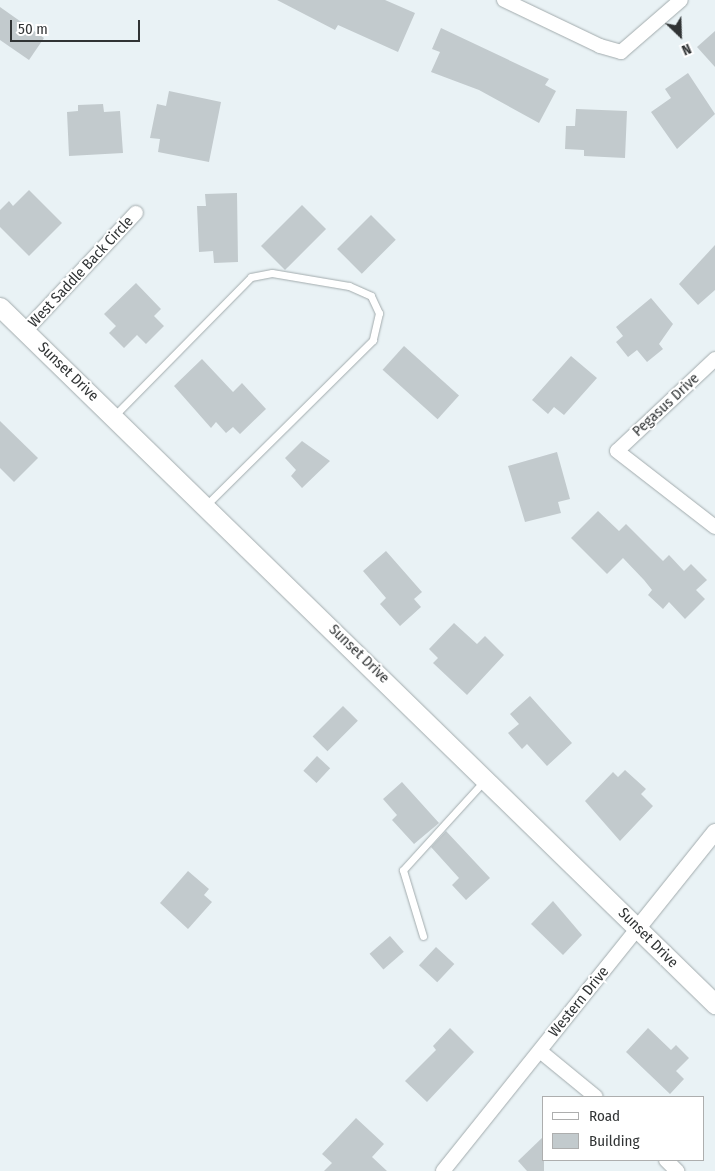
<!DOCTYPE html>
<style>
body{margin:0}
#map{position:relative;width:715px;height:1171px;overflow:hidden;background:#e9f2f5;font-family:"Fira Sans Condensed",sans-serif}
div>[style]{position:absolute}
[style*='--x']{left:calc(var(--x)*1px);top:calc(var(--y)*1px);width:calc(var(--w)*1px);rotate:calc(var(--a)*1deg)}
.building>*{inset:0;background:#c2cacd;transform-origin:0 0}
.roads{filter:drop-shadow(0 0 1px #a2abad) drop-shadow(0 0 1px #a2abad)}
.service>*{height:7px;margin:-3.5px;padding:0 3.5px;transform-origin:3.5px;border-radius:3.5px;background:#fff}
.minor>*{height:14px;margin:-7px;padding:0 7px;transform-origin:7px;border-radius:7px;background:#fff}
.tertiary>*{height:16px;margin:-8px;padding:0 8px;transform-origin:8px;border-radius:8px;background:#fff}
.secondary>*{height:19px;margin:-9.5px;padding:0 9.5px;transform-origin:9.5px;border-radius:9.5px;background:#fff}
span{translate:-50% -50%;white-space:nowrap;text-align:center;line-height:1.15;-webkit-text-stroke:4px #fff;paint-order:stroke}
.street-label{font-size:15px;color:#313435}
.legend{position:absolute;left:542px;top:1096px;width:162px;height:65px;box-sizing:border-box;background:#fff;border:1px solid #adaeae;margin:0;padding:6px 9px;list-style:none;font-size:15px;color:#313435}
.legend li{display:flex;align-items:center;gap:10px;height:25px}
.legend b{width:25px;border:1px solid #adaeae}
.north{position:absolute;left:655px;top:10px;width:50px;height:50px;-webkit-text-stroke:4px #fff;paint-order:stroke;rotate:156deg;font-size:14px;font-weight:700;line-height:20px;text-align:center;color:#313435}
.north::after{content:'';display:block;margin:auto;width:18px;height:22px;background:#313435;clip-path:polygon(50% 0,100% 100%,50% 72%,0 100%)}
.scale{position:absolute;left:10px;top:20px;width:130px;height:22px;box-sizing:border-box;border:2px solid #313435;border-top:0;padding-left:6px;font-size:15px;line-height:18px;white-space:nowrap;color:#313435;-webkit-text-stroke:4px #fff;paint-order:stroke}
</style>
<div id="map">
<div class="building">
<i style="clip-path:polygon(277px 0,385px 0,415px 13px,398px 52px,338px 25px,335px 30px)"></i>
<i style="clip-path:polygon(0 7px,44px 38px,29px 60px,0 40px)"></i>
<i style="clip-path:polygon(441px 28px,549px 79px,545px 85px,556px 91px,539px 123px,479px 90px,431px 72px,440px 52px,432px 49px)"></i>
<i style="clip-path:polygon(715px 31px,715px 67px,697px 47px)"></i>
<i style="clip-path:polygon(688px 73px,715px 114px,677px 149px,651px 112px,671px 98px,665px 89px)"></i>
<i style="clip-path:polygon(169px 91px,221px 102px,209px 162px,158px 152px,160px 139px,150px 138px,157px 104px,166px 106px)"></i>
<i style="clip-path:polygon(103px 104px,104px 112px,120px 111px,123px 153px,69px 156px,67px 112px,78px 111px,78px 105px)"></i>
<i style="clip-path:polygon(576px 109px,627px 111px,625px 158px,584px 156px,584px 150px,565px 149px,566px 126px,575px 126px)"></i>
<i style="clip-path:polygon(29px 190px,62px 223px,29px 256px,0 227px,0 210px,9px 201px,13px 206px)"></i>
<i style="clip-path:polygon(237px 193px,238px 262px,214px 263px,213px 251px,199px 252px,197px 206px,206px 206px,205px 194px)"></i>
<i style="left:302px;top:205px;width:34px;height:58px;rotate:45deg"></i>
<i style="left:371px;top:215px;width:35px;height:48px;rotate:45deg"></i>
<i style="clip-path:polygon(715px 245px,715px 290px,698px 305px,679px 284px)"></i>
<i style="clip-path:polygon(136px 283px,161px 309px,154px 316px,164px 326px,146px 344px,137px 335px,124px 348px,109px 333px,116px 326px,104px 314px)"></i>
<i style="clip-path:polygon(651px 298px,673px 324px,659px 344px,663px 349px,647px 362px,637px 350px,628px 357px,616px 342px,623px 336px,616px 327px)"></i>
<i style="left:404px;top:346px;width:74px;height:32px;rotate:42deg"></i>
<i style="clip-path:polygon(571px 356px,597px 378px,564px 415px,554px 407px,548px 414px,532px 400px)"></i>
<i style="clip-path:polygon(202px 359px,233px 392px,242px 383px,266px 409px,240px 434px,233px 427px,226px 433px,216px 422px,211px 428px,174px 386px)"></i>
<i style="clip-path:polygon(0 421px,38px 458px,14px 482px,0 468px)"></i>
<i style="clip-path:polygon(302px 441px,330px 461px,302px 488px,291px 476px,296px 470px,285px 458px)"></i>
<i style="clip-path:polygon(557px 452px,570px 499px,558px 502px,561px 513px,525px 522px,508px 466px)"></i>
<i style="clip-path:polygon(598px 511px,619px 531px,626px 524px,663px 561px,669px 555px,684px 571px,691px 564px,707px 580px,696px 590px,705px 599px,685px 619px,669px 602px,663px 609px,648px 595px,652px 590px,644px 580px,623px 558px,607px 574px,571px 538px)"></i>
<i style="clip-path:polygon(386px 551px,422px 592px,414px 599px,421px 607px,400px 626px,380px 604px,386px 598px,363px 571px)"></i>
<i style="clip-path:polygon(454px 623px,477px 644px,485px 636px,504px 655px,467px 695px,433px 663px,438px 658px,429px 649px)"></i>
<i style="clip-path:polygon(530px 696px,572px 743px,547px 766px,527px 744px,522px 749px,508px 733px,519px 724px,510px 714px)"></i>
<i style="left:343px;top:706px;width:21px;height:43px;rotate:45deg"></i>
<i style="left:317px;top:756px;width:18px;height:20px;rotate:43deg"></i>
<i style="clip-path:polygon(625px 770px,646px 789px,641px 794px,653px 806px,620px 841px,585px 801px,613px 772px,618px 777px)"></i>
<i style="clip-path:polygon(402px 782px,439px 823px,414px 844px,392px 820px,397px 815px,383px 799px)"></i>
<i style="clip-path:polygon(446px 831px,490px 878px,466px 900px,452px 885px,459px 878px,431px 847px)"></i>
<i style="clip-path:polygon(188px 871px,209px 889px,204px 895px,212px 902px,188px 929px,160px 903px)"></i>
<i style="clip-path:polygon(553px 901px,582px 935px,563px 955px,531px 924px)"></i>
<i style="left:390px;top:936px;width:21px;height:27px;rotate:49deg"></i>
<i style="left:436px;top:947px;width:25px;height:25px;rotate:43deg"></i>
<i style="clip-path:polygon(450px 1028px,474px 1052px,427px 1102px,405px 1081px,436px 1050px,433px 1046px)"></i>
<i style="clip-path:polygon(648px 1028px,671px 1050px,676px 1045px,689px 1058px,676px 1071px,684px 1079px,670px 1094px,626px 1052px)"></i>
<i style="clip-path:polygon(356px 1118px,384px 1144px,372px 1157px,387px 1171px,324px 1171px,332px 1163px,322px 1154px)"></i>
<i style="clip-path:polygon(544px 1136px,544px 1171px,527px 1171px,518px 1161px)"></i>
</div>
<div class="roads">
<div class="service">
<i style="--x:114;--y:416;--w:195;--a:-45.4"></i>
<i style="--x:251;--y:277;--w:21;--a:-11"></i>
<i style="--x:272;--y:273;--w:78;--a:9.6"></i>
<i style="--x:349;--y:286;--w:24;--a:24"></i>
<i style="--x:371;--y:296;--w:19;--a:65"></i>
<i style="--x:379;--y:313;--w:28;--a:103"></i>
<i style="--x:373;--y:340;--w:235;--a:135.3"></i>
<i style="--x:423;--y:936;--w:69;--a:-106.9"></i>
<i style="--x:403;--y:870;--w:120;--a:-47.7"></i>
</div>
<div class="minor">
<i style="--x:504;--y:0;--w:106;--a:25.6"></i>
<i style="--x:600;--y:46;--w:22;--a:16"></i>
<i style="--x:621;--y:52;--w:79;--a:-40.9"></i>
<i style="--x:25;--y:331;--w:162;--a:-46.8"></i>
<i style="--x:715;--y:359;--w:134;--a:136.8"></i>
<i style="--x:617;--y:451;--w:124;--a:37.8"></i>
<i style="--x:540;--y:1051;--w:72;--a:39.4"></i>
<i style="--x:666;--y:1160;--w:16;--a:45"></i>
<i style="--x:443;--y:1171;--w:312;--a:-51.3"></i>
</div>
<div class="tertiary">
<i style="--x:638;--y:928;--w:123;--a:-51.3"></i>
</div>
<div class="secondary">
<i style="--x:0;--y:307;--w:999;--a:44.27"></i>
</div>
</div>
<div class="street-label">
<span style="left:81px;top:272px;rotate:-47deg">West Saddle Back Circle</span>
<span style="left:68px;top:372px;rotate:44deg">Sunset Drive</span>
<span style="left:666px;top:405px;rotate:-43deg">Pegasus Drive</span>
<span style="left:359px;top:654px;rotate:44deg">Sunset Drive</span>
<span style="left:648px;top:938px;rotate:45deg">Sunset Drive</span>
<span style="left:579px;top:1002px;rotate:-51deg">Western Drive</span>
</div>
<ul class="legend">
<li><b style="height:6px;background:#fff"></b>Road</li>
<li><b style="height:14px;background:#c2cacd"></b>Building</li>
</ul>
<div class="north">N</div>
<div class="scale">50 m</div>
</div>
